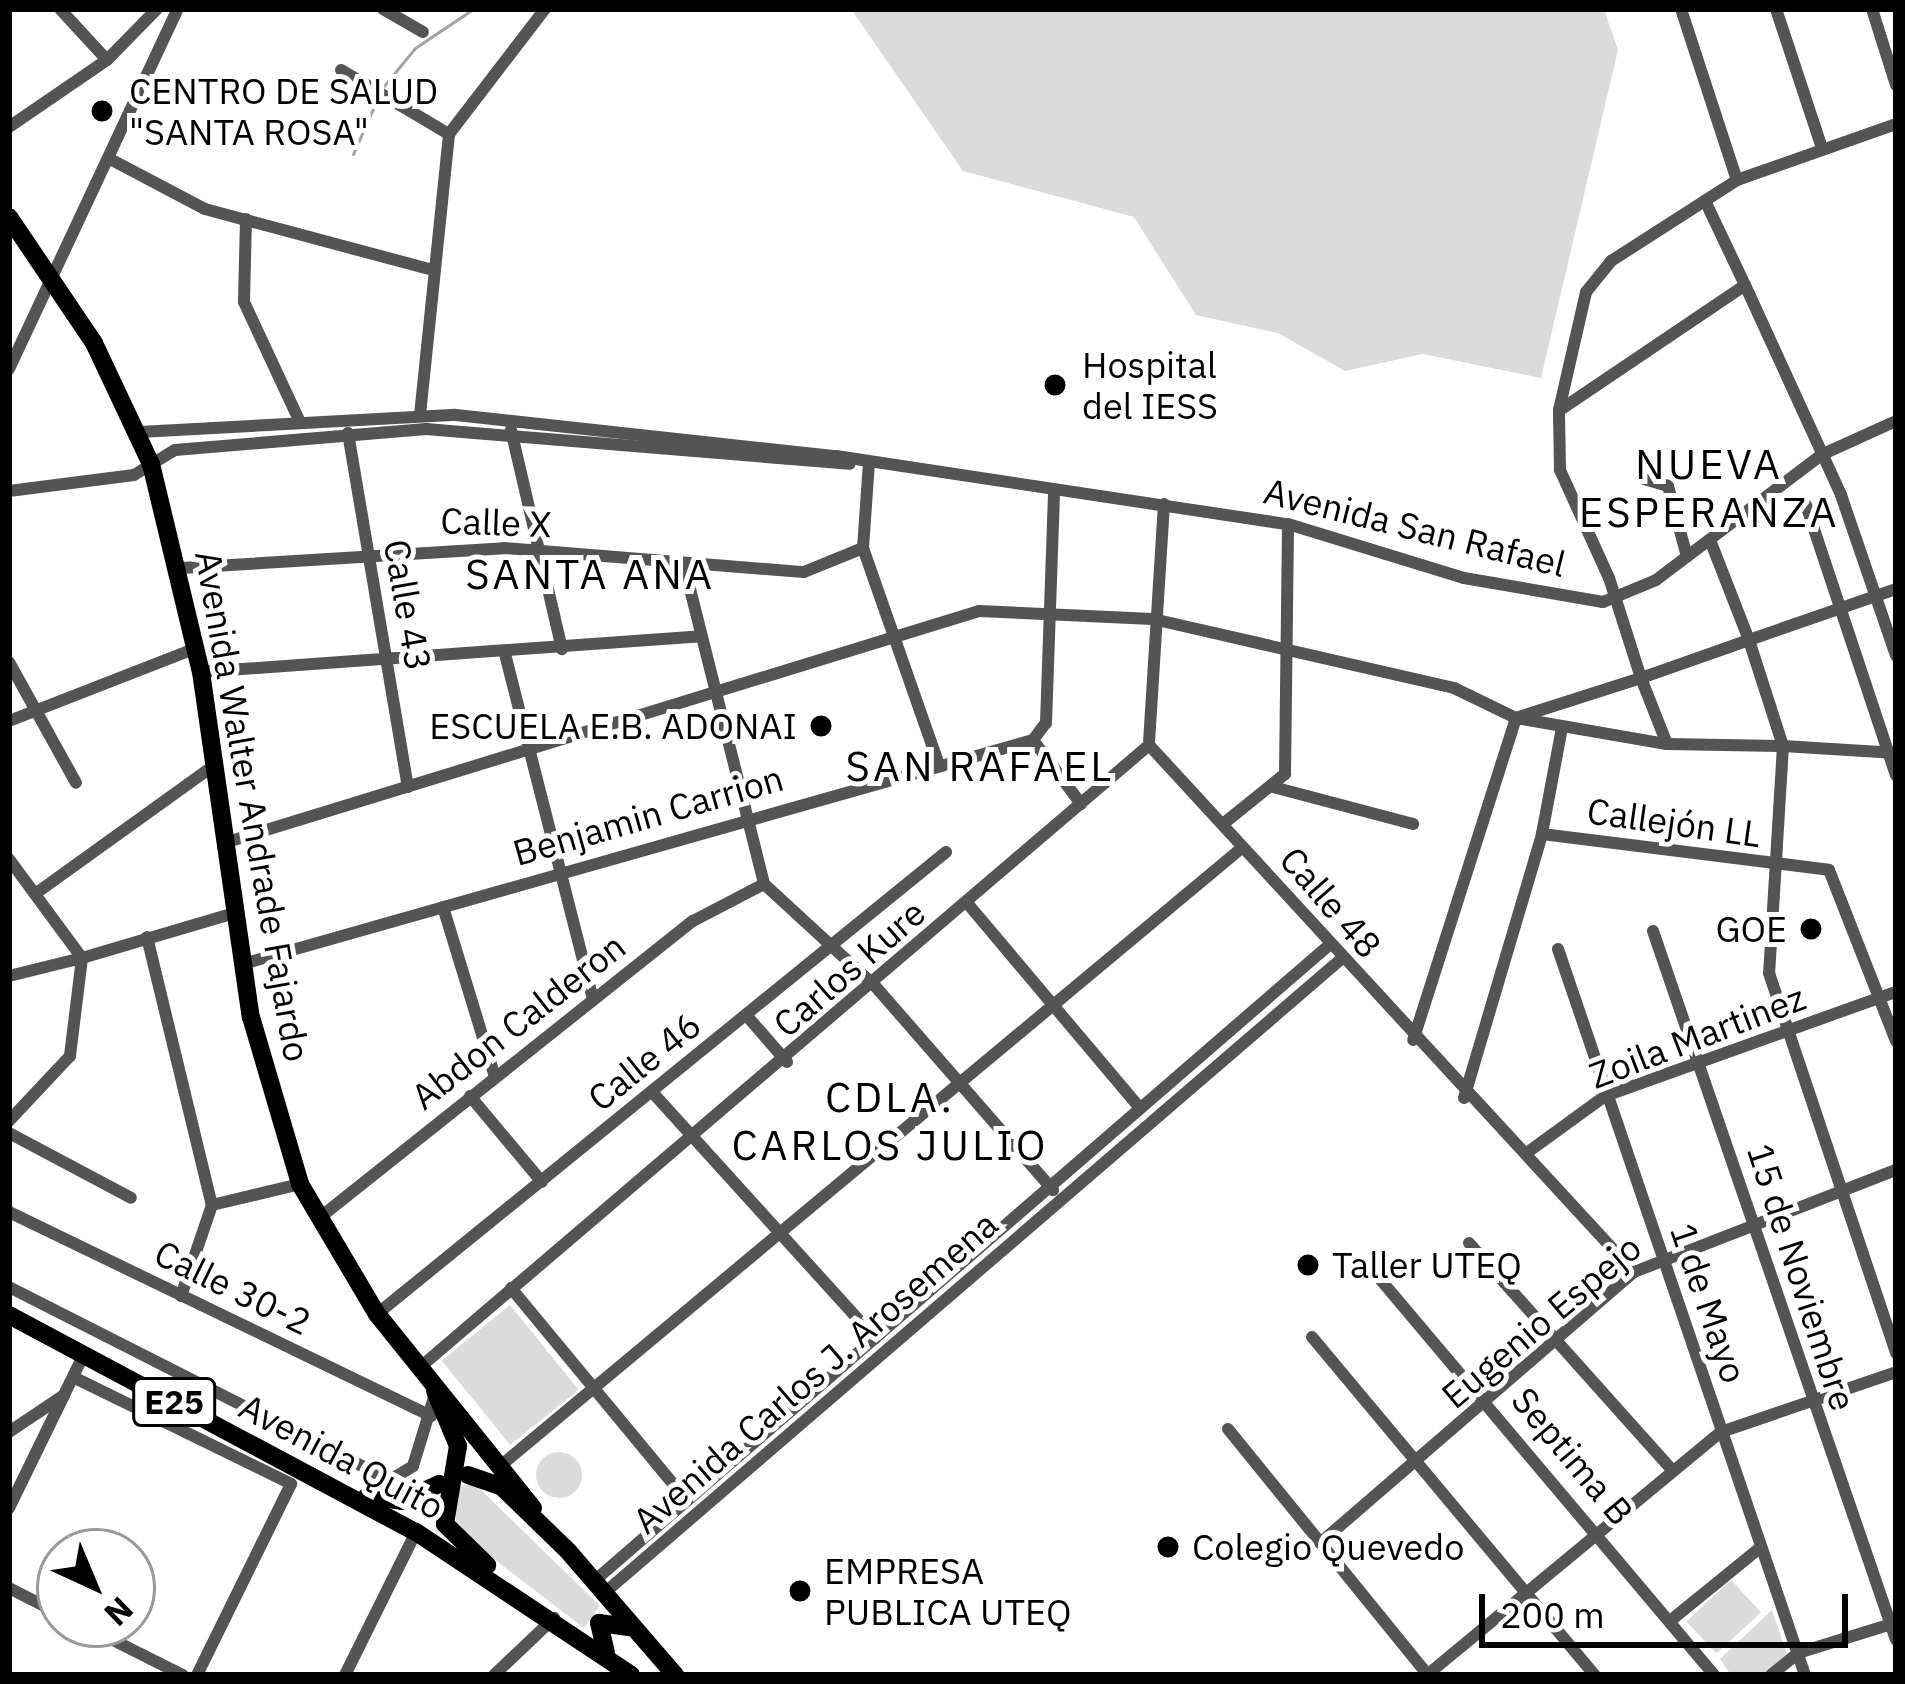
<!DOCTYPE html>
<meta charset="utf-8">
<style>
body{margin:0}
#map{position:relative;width:1905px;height:1684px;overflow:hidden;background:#fff;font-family:"IBM Plex Sans",sans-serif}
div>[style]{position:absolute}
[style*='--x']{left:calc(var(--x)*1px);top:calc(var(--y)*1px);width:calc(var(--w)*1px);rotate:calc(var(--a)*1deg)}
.green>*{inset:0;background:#dbdbdb;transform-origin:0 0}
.round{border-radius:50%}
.stream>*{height:3px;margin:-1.5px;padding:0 1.5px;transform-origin:1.5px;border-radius:1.5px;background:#a2a2a2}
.minor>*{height:12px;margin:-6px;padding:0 6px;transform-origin:6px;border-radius:6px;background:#545454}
.primary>*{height:18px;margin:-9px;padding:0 9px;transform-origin:9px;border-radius:9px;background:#000}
.trunk>*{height:18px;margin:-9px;padding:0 9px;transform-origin:9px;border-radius:9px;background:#000}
.dots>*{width:33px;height:33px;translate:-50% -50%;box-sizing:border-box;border:6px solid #fff;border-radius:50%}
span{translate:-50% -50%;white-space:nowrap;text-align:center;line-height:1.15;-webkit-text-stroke:10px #fff;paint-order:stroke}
.shield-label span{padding:3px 9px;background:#fff;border:3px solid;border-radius:9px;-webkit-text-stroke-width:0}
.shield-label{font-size:33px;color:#000;font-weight:700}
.poi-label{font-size:36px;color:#000}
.left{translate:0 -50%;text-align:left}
.right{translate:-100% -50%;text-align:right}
.street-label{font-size:36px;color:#000}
.quarter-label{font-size:42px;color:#000;letter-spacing:3px}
.frame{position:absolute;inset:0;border:12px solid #000;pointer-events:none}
.north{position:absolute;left:36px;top:1528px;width:120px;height:120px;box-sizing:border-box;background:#fff;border:3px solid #999;border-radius:50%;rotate:136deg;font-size:33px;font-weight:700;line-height:48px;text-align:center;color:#000}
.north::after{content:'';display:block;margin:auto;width:42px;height:54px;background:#000;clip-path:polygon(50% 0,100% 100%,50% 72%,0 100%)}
.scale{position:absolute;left:1479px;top:1594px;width:369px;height:54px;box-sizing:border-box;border:6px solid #000;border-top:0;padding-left:15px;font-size:36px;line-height:42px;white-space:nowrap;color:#000;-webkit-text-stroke:9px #fff;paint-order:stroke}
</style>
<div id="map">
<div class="green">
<i style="clip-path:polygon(851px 9px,1604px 9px,1618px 50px,1541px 378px,1423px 354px,1345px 371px,1278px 333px,1196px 315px,1134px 217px,963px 171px)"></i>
<i style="left:510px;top:1305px;width:109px;height:88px;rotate:51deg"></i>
<i class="round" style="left:536px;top:1452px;width:46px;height:46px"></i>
<i style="clip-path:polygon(474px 1483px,600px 1606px,584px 1628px,456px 1530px,455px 1487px)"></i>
<i style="left:1731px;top:1580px;width:44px;height:61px;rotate:47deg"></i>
<i style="clip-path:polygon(1772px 1610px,1787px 1654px,1761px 1675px,1731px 1675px,1720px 1659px)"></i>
</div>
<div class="stream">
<i style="--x:383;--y:87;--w:50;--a:-50.6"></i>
<i style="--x:415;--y:48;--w:70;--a:-33.9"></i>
<i style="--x:353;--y:154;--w:64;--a:-66.2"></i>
</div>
<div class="minor">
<i style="--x:60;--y:9;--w:69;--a:47.3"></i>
<i style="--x:383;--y:9;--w:46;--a:29.9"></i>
<i style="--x:1681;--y:9;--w:180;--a:71.9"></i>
<i style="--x:1776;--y:9;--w:146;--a:71.7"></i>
<i style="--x:1872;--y:9;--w:80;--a:72.5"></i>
<i style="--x:341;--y:70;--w:126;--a:30.7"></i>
<i style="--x:9;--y:127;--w:119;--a:-34.4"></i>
<i style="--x:107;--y:60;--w:71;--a:-45.6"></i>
<i style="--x:110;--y:159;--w:107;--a:27.8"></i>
<i style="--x:205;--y:209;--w:235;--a:15"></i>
<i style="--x:246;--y:219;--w:83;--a:91.4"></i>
<i style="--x:244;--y:302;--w:128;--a:65"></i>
<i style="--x:1745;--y:285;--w:231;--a:65.4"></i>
<i style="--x:1841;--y:495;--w:170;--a:71.1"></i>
<i style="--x:9;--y:369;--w:398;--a:-64.9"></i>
<i style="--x:1560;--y:410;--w:223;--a:-34"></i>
<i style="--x:1745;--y:285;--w:91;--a:-115.4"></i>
<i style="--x:420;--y:415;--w:282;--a:-84.1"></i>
<i style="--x:449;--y:134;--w:158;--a:-52.5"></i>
<i style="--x:511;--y:430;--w:225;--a:76.9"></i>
<i style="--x:139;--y:432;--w:317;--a:-3.1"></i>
<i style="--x:456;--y:415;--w:382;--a:6.2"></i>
<i style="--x:836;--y:456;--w:457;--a:8.6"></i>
<i style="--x:1288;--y:524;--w:184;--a:17.1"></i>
<i style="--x:1464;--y:578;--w:141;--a:9.8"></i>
<i style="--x:1603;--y:602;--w:57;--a:-22.5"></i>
<i style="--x:1656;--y:580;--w:207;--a:-37.1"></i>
<i style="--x:1821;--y:455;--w:82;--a:-24.4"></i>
<i style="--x:348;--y:433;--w:359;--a:80.4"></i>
<i style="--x:1644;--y:479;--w:25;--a:16"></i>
<i style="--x:1668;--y:486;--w:73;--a:75"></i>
<i style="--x:9;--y:491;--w:126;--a:-7.3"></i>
<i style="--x:134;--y:475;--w:48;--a:-31.4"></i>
<i style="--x:175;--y:450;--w:252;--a:-4.8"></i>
<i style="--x:426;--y:429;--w:425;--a:4.7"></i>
<i style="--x:1164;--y:504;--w:241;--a:93.6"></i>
<i style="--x:1149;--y:745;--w:716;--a:47.38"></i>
<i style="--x:1806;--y:505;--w:285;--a:71.6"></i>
<i style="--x:1710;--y:540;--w:107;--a:68.7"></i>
<i style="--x:1749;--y:640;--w:156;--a:-19.1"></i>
<i style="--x:863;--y:548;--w:230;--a:70.7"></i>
<i style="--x:684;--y:565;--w:329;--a:75.9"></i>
<i style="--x:764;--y:884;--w:151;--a:42.6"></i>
<i style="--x:875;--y:986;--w:271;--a:48.9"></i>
<i style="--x:181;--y:568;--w:324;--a:-3.5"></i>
<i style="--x:504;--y:548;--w:301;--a:4.6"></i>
<i style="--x:804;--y:572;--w:64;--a:-22.1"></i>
<i style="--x:863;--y:548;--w:85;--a:-86"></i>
<i style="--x:505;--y:654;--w:357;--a:75.7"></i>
<i style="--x:9;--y:662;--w:138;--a:61"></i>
<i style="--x:201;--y:672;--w:498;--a:-4.1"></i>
<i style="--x:9;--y:721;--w:201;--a:-21.3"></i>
<i style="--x:1561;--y:733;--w:103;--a:100.7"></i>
<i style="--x:1542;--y:834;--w:289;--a:7.1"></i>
<i style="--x:1829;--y:870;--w:184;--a:68.6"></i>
<i style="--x:1033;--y:740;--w:80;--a:53.1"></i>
<i style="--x:1667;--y:744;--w:116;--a:1"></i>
<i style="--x:1783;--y:746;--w:111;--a:-107.8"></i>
<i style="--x:1749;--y:640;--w:114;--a:160.6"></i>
<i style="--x:1641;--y:678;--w:131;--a:162.3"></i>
<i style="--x:1516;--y:718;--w:153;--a:9.8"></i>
<i style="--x:1667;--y:744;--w:71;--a:-111.5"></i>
<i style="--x:1641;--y:678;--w:105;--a:-107.7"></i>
<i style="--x:1609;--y:578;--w:119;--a:-114.4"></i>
<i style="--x:1560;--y:470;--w:60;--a:-91"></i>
<i style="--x:1559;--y:410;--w:121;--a:-77.1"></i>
<i style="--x:1586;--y:292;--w:40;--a:-51"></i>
<i style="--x:1611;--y:261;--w:150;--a:-32.7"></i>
<i style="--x:1737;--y:180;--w:169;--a:-19.4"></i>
<i style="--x:1896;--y:753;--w:113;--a:-176.5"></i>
<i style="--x:1783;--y:746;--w:227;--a:93.5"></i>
<i style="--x:1769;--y:973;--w:401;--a:71.5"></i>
<i style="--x:1273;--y:787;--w:145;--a:14.8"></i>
<i style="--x:1223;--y:824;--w:80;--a:-38.9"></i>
<i style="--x:1285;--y:774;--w:250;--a:-89.3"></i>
<i style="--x:224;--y:843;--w:790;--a:-17.08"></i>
<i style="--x:979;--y:611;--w:174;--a:2.6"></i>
<i style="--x:1153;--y:619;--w:309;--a:12.9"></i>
<i style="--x:1454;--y:688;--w:69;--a:25.8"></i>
<i style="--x:1516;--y:718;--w:338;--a:107.7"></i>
<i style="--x:9;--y:859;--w:123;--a:53.6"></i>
<i style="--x:82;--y:958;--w:159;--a:-16.4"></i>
<i style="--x:35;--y:894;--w:219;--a:-35.7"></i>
<i style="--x:968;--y:904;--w:267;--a:49.9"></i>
<i style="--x:443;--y:907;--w:178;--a:73"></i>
<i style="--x:1653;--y:931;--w:749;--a:71.08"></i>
<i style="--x:147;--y:937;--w:276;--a:76.4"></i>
<i style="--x:212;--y:1205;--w:90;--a:-13.4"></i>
<i style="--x:1558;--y:949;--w:767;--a:71.21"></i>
<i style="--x:243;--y:964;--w:821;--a:-15.83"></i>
<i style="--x:1033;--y:740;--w:21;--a:-53"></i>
<i style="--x:1046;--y:723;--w:233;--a:-88"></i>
<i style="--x:9;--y:976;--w:75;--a:-13.9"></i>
<i style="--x:82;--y:958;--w:99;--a:97"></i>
<i style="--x:70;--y:1056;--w:89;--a:133.2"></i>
<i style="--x:747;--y:1016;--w:61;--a:49"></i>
<i style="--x:653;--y:1093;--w:331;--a:47.8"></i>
<i style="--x:470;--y:1096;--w:112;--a:50.1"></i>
<i style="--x:1464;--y:1098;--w:275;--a:-73.5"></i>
<i style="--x:9;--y:1133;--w:138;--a:28"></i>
<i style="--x:1528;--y:1152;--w:95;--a:-36"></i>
<i style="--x:1605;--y:1096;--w:309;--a:-19.7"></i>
<i style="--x:9;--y:1212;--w:469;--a:25.8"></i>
<i style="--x:318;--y:1219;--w:479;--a:-38.5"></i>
<i style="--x:693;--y:921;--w:80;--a:-27.5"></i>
<i style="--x:1469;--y:1243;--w:305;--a:48.2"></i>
<i style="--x:1380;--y:1279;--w:518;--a:49.85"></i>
<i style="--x:9;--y:1287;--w:427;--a:26.9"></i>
<i style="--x:390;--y:1480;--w:27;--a:-31"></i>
<i style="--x:413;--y:1466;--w:75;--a:-73"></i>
<i style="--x:511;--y:1288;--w:276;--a:50.4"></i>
<i style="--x:181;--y:1296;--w:96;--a:-71.2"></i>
<i style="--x:377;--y:1314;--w:733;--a:-39.07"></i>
<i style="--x:1312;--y:1337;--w:441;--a:50.1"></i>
<i style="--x:418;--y:1369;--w:961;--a:-40.48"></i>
<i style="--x:73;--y:1377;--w:243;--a:26.1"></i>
<i style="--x:291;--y:1484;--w:213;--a:116.2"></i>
<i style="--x:1228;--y:1429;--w:317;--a:50.9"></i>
<i style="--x:9;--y:1432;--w:66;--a:-33.9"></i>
<i style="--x:64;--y:1395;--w:46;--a:-64"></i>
<i style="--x:499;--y:1467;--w:968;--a:-39.81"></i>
<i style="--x:9;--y:1508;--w:126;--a:-64"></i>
<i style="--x:1320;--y:1543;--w:415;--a:-40.8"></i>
<i style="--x:1634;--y:1272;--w:281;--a:-21.3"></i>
<i style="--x:593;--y:1582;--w:972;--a:-40.87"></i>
<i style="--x:9;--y:1588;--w:57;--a:27"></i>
<i style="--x:602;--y:1595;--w:974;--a:-40.71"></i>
<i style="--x:1670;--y:1621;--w:117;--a:-39.1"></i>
<i style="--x:81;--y:1624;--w:114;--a:26.6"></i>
<i style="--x:345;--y:1675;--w:160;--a:-63.6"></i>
<i style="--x:494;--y:1675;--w:83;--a:-43.5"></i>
<i style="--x:1427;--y:1675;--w:381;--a:-39.6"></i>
<i style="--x:1721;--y:1432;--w:185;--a:-18.9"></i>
<i style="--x:1771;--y:1675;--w:35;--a:-39"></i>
<i style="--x:1798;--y:1653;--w:102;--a:-17.2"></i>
</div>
<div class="primary">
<i style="--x:9;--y:217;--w:152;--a:56"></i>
<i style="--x:94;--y:343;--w:134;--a:64.8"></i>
<i style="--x:151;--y:464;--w:214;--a:76.5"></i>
<i style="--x:201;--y:672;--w:349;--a:81.8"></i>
<i style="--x:251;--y:1017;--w:174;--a:73.6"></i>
<i style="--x:300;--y:1184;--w:151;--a:59.4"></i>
<i style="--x:377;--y:1314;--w:249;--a:51.2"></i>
</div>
<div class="trunk">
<i style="--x:9;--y:1315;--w:461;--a:28.1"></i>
<i style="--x:416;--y:1532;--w:258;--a:33.6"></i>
<i style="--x:435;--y:1391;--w:60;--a:67.3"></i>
<i style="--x:458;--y:1446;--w:79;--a:99.5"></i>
<i style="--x:445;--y:1524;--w:59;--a:44.3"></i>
<i style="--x:468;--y:1475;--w:36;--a:19"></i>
<i style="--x:502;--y:1487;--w:92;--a:44.1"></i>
<i style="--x:568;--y:1551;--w:164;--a:49.2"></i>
<i style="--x:367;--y:1496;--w:35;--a:8"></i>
<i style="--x:402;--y:1501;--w:41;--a:-24.7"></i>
<i style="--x:606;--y:1653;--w:31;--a:-103"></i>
<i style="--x:599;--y:1623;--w:30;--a:8"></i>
</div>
<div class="dots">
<i style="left:102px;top:111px;background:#000"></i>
<i style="left:1055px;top:385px;background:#000"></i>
<i style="left:821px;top:726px;background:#000"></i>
<i style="left:1811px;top:929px;background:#000"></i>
<i style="left:1308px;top:1265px;background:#000"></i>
<i style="left:1168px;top:1547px;background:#000"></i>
<i style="left:800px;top:1591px;background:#000"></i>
</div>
<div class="shield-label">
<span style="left:174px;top:1402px">E25</span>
</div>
<div class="poi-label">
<span class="left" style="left:129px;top:111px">CENTRO DE SALUD<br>"SANTA ROSA"</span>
<span class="left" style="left:1082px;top:385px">Hospital<br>del IESS</span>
<span class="right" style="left:797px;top:726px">ESCUELA E.B. ADONAI</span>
<span class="right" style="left:1787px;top:929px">GOE</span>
<span class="left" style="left:1332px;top:1265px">Taller UTEQ</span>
<span class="left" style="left:1192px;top:1547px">Colegio Quevedo</span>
<span class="left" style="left:824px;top:1591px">EMPRESA<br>PUBLICA UTEQ</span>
</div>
<div class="street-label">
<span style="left:496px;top:522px;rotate:2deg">Calle X</span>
<span style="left:1415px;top:527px;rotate:14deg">Avenida San Rafael</span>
<span style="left:408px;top:605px;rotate:80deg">Calle 43</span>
<span style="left:253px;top:806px;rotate:80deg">Avenida Walter Andrade Fajardo</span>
<span style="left:648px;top:815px;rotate:-16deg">Benjamin Carrion</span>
<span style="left:1674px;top:822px;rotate:8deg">Callejón LL</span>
<span style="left:1331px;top:902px;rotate:49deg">Calle 48</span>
<span style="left:849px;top:968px;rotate:-41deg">Carlos Kure</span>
<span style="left:518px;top:1021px;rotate:-38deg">Abdon Calderon</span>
<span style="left:1697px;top:1036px;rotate:-21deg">Zoila Martinez</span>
<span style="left:644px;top:1061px;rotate:-39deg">Calle 46</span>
<span style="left:1802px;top:1277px;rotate:72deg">15 de Noviembre</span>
<span style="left:233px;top:1287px;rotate:26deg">Calle 30-2</span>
<span style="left:1709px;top:1303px;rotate:71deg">1 de Mayo</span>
<span style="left:1541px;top:1321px;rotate:-40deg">Eugenio Espejo</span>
<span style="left:815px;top:1372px;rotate:-41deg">Avenida Carlos J. Arosemena</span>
<span style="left:342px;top:1456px;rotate:28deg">Avenida Quito</span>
<span style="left:1573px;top:1456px;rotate:50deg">Septima B</span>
</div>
<div class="quarter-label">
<span style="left:1709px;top:488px">NUEVA<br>ESPERANZA</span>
<span style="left:590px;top:574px">SANTA ANA</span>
<span style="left:980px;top:766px">SAN RAFAEL</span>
<span style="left:890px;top:1121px">CDLA.<br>CARLOS JULIO</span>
</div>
<div class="frame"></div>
<div class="north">N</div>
<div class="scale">200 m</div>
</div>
